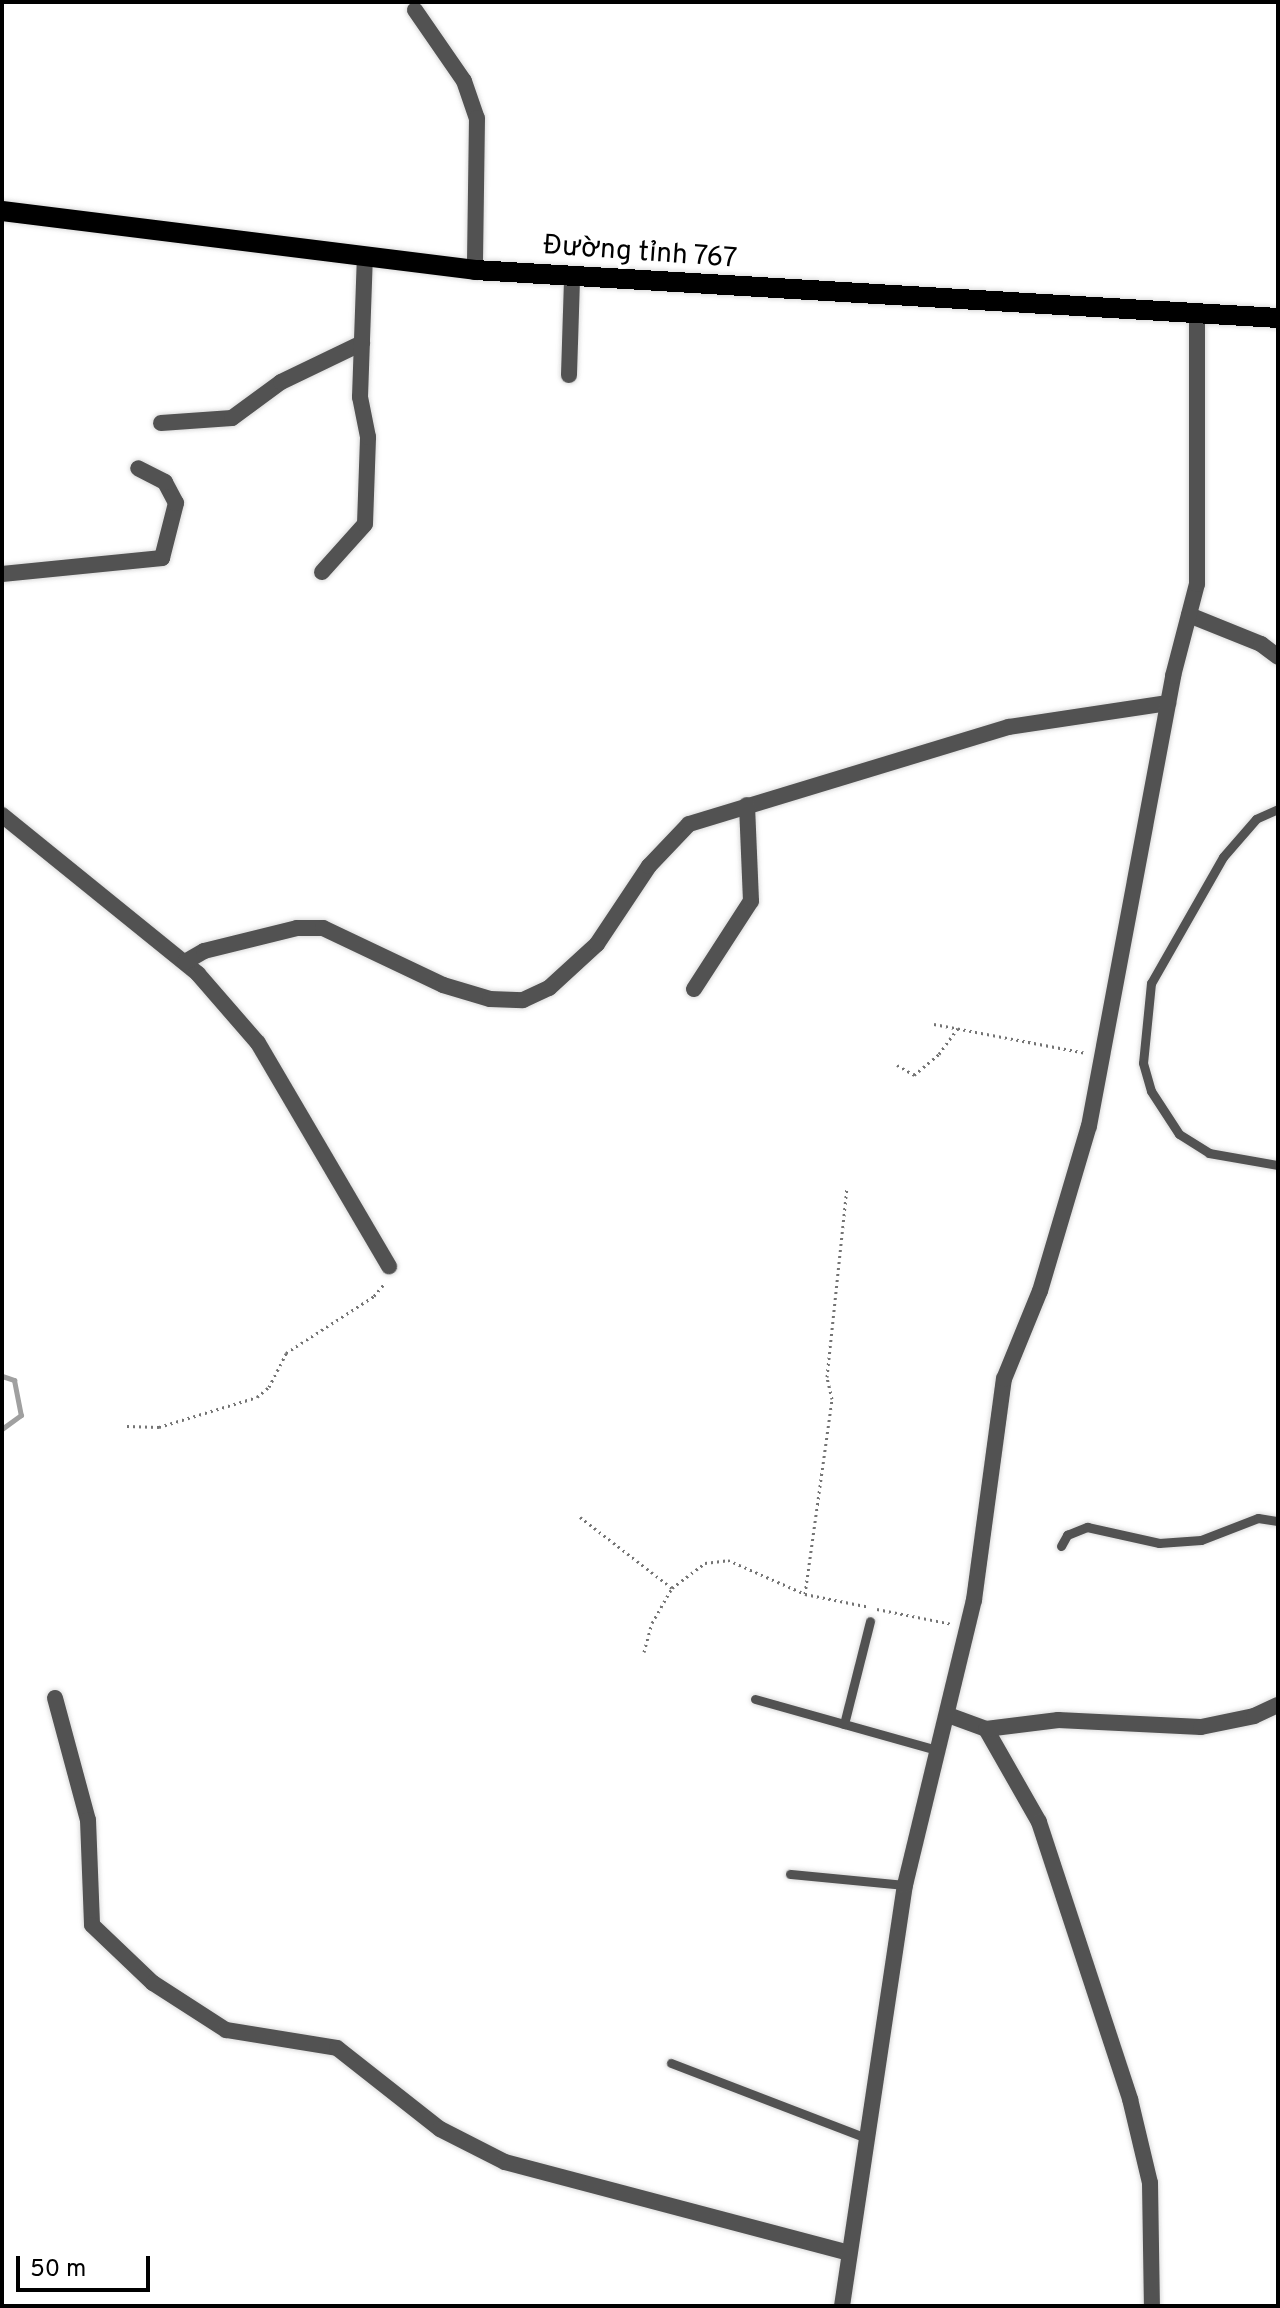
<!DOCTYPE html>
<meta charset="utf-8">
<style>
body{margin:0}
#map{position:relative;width:1280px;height:2308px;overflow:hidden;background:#fff;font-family:Overpass,sans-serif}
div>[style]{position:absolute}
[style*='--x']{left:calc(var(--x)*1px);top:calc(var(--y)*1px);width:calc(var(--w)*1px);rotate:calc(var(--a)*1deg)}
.stream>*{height:5px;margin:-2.5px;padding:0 2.5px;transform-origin:2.5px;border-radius:2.5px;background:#a0a0a0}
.path>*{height:3px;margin-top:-1.5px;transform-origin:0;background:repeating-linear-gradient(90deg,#747474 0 2px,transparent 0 6px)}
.roads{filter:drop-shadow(0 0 2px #dbdbdb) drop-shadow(0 0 2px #dbdbdb)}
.service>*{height:9px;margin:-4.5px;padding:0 4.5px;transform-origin:4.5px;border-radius:4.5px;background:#525252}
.minor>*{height:16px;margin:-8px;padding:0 8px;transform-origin:8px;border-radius:8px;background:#525252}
.primary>*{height:20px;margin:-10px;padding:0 10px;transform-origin:10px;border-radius:10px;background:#000}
span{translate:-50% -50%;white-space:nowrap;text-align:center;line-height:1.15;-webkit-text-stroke:8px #fff;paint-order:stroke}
.street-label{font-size:28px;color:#000}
.frame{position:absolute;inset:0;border:4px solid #000;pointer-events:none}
.scale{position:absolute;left:16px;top:2256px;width:134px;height:36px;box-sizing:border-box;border:4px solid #000;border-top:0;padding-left:10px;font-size:24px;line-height:28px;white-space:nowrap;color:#000;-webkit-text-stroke:6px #fff;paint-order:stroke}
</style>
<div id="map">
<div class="stream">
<i style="--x:2;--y:1376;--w:13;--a:18"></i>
<i style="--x:14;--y:1380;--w:36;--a:79"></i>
<i style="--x:21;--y:1415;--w:24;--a:144"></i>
</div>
<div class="path">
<i style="--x:934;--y:1024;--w:155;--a:10.8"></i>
<i style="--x:897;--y:1065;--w:20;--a:30"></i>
<i style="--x:914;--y:1075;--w:33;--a:-40"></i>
<i style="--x:939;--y:1054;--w:32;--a:-54"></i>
<i style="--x:127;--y:1426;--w:32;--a:2"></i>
<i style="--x:159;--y:1427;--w:102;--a:-17"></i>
<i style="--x:257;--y:1397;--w:16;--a:-40"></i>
<i style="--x:269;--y:1387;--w:38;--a:-63"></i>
<i style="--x:286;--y:1353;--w:105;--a:-32.9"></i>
<i style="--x:374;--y:1296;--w:17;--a:-50"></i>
<i style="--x:580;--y:1517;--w:116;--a:37.7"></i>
<i style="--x:805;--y:1594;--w:197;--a:-82.1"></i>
<i style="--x:832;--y:1399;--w:23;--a:-103"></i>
<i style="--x:827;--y:1377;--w:190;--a:-84"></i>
<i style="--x:877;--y:1609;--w:76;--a:11.3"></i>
<i style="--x:644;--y:1652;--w:30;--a:-75"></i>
<i style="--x:652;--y:1623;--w:40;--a:-60.3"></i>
<i style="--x:672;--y:1588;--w:41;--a:-37.1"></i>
<i style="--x:705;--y:1563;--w:23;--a:-7"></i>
<i style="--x:728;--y:1560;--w:84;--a:23.8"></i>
<i style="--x:805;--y:1594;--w:66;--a:11.3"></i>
</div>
<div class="roads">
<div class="service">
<i style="--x:1278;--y:809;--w:24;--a:156"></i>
<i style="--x:1256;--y:819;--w:50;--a:131"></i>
<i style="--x:1223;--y:857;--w:145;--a:119.7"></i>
<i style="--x:1151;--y:983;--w:80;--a:95.7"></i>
<i style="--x:1143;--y:1063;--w:29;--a:74"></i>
<i style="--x:1151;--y:1091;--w:51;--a:56.9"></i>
<i style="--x:1179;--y:1134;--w:36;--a:32"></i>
<i style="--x:1209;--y:1153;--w:70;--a:9.9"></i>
<i style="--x:1061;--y:1546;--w:13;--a:-61"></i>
<i style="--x:1067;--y:1535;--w:22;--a:-22"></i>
<i style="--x:1087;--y:1527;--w:74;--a:12.5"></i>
<i style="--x:1159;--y:1543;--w:42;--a:-4.1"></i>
<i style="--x:1201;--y:1540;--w:61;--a:-21.1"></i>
<i style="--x:1258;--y:1518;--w:20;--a:9"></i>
<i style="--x:755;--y:1699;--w:192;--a:15.7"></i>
<i style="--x:844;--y:1724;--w:106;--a:-75.8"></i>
<i style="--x:790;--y:1874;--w:116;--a:5.5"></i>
<i style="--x:671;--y:2063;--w:212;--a:21"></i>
</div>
<div class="minor">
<i style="--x:415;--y:10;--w:86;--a:55.4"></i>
<i style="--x:464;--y:81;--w:39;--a:71"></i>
<i style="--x:477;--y:118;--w:152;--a:90.8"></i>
<i style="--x:569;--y:375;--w:98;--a:-88.2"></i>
<i style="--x:161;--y:423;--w:71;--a:-4"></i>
<i style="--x:232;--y:418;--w:61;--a:-36.3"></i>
<i style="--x:281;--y:382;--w:90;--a:-25.7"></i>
<i style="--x:322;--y:572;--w:64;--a:-48.1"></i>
<i style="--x:365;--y:524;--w:87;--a:-88"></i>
<i style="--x:368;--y:437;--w:41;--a:-101.3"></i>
<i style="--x:360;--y:397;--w:140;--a:-88"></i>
<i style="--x:2;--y:574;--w:161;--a:-5.7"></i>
<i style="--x:162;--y:558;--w:57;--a:-75.7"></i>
<i style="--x:176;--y:503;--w:24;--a:-118"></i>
<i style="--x:165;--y:482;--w:30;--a:-153"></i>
<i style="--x:1189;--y:615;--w:78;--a:21.9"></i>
<i style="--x:1261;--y:644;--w:21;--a:37"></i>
<i style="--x:2;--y:815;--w:252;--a:39"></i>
<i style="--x:198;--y:974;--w:91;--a:49"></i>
<i style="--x:258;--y:1043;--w:259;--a:59.6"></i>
<i style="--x:185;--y:962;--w:22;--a:-30"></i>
<i style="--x:204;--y:951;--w:96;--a:-13.9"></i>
<i style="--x:297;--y:928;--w:26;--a:0"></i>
<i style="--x:323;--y:928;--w:133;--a:25.4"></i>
<i style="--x:443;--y:985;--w:49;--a:16.6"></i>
<i style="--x:490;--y:999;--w:33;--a:2"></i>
<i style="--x:523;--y:1000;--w:29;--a:-25"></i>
<i style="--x:549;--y:988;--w:65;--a:-42.5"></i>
<i style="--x:597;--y:944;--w:94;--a:-56.3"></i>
<i style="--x:649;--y:866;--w:58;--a:-46.4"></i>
<i style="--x:689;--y:824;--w:334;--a:-16.9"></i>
<i style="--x:1009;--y:727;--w:161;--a:-8.6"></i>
<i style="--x:694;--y:989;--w:105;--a:-57.1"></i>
<i style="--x:751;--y:901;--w:96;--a:-92.4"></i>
<i style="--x:55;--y:1698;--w:126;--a:74.9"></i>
<i style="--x:88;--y:1820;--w:105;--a:87.8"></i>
<i style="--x:92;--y:1925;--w:84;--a:43.6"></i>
<i style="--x:153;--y:1983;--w:87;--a:32.8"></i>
<i style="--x:226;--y:2030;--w:112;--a:9.2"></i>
<i style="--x:337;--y:2048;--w:131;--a:38.2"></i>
<i style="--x:440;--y:2129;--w:73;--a:26.9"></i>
<i style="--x:505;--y:2162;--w:356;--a:14.8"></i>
<i style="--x:948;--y:1715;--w:40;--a:20.2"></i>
<i style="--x:986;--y:1729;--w:107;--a:60.3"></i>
<i style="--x:1039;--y:1822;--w:292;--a:71.8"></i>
<i style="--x:1130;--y:2099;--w:86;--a:76.6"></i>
<i style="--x:1150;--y:2183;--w:123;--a:89.1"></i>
<i style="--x:986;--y:1729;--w:73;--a:-7.1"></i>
<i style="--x:1058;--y:1720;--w:143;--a:2.8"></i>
<i style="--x:1201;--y:1727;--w:54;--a:-11.7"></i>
<i style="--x:1254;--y:1716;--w:26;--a:-25"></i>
<i style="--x:842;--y:2306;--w:426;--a:-81.5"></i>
<i style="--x:905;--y:1885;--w:293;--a:-76.4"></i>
<i style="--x:974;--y:1600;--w:223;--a:-82.3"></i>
<i style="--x:1004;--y:1379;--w:95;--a:-67.8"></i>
<i style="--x:1040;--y:1291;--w:172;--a:-73.5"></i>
<i style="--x:1089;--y:1126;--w:458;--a:-79.4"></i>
<i style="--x:1173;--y:676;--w:95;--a:-75.4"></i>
<i style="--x:1197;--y:584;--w:270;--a:-90"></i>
</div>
<div class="primary">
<i style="--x:2;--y:211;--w:477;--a:7.1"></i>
<i style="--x:475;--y:270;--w:804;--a:3.42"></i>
</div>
</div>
<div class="street-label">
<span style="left:640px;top:253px;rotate:4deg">Đường tỉnh 767</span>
</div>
<div class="frame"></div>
<div class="scale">50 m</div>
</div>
